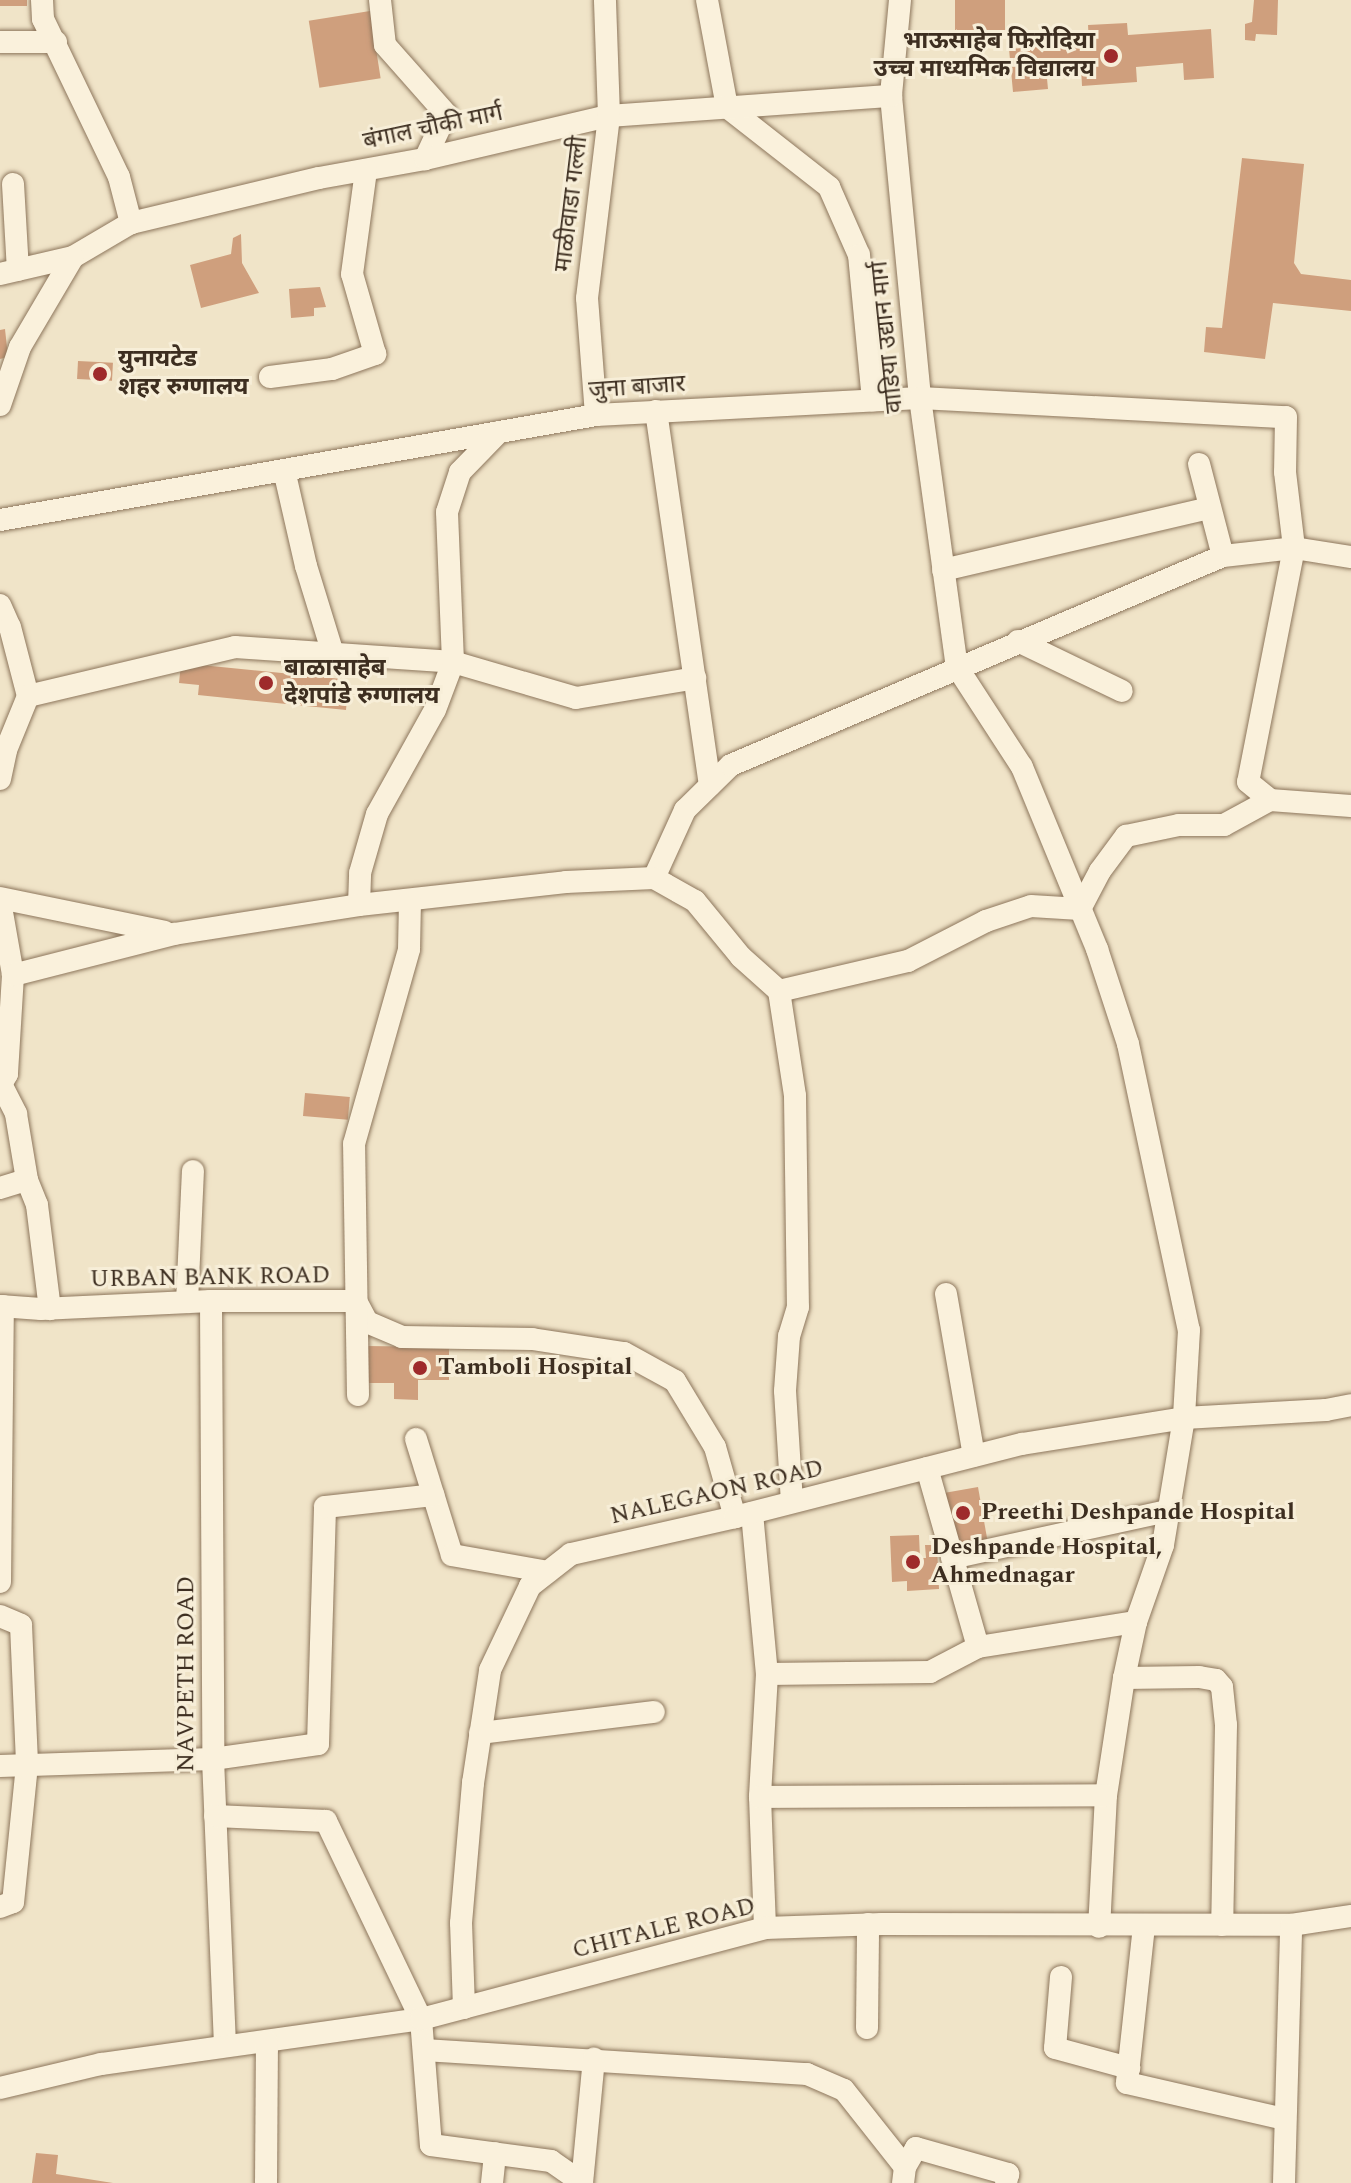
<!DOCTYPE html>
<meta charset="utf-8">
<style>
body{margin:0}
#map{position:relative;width:1351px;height:2183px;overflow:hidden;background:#f0e4c8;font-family:Spectral,"Noto Sans Devanagari",serif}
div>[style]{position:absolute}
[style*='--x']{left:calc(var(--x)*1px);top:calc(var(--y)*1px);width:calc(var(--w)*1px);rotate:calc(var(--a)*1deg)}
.building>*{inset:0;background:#cf9f7d;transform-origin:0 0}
.roads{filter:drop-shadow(0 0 2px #8d765c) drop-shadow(0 0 2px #8d765c)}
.minor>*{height:22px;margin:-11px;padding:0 11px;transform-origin:11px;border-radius:11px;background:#faf1dc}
.dots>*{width:22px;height:22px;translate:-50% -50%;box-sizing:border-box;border:4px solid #f7eed8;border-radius:50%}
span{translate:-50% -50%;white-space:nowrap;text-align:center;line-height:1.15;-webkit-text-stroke:6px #f7eed8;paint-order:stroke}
.poi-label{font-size:24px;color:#3d2e20;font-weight:700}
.right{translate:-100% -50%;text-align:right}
.left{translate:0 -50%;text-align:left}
.street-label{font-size:24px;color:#3d2e20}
</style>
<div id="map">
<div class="building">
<i style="left:0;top:0;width:27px;height:6px"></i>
<i style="left:955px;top:0;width:50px;height:34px"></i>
<i style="clip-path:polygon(1254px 0,1278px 0,1277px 35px,1256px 34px,1255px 41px,1245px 40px,1245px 24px,1252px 22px)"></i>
<i style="left:370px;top:11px;width:68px;height:62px;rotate:81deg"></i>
<i style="clip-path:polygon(1127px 23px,1128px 35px,1211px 29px,1214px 78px,1184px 80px,1183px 63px,1136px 67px,1137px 82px,1082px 86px,1081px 66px,1046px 68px,1048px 89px,1013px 92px,1009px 49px,1089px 43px,1088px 25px)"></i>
<i style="clip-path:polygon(1242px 158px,1304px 164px,1294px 263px,1301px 274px,1351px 280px,1351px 311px,1273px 303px,1265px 359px,1204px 352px,1206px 327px,1222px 328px)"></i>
<i style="clip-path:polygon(241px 234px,242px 263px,259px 293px,201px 308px,190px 265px,231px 254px,233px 238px)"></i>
<i style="clip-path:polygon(320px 287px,326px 307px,314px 308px,314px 316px,291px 318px,289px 289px)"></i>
<i style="clip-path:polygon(5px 329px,8px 357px,0 359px,0 330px)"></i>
<i style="left:78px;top:361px;width:35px;height:18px;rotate:3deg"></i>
<i style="clip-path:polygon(181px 663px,342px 679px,342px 687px,348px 688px,346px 710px,198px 695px,199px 685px,179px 683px)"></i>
<i style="left:305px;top:1093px;width:45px;height:23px;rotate:5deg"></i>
<i style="clip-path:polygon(365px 1346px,449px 1347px,449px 1380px,418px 1380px,418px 1400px,394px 1399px,394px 1383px,365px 1383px)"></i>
<i style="left:978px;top:1487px;width:59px;height:36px;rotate:80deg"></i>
<i style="clip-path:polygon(919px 1535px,920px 1558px,926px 1558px,925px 1545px,937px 1545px,939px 1589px,907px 1591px,907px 1581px,892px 1582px,890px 1536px)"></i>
<i style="clip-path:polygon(36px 2153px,58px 2155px,56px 2174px,113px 2183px,32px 2183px)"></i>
</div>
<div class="roads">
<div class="minor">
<i style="--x:42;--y:0;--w:19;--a:87"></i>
<i style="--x:43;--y:19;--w:175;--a:64.3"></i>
<i style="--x:119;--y:177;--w:48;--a:75.4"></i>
<i style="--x:380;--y:0;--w:45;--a:83.7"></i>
<i style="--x:385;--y:45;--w:92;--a:48.5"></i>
<i style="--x:446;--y:114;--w:50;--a:115"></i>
<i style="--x:707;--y:0;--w:109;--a:79.4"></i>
<i style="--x:727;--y:107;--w:130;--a:38.1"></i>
<i style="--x:829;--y:187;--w:74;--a:66.2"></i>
<i style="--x:859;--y:255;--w:146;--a:84.5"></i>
<i style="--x:900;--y:0;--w:96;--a:95.4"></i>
<i style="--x:891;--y:96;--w:303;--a:84.5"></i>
<i style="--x:920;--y:398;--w:272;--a:82.2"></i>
<i style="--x:957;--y:667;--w:119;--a:57"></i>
<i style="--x:1022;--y:767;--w:197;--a:67.6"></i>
<i style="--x:1097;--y:949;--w:100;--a:71.9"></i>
<i style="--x:1128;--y:1044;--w:292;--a:78"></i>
<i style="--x:1189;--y:1330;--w:88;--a:93.3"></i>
<i style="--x:1184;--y:1418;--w:129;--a:99.4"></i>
<i style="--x:1163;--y:1545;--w:82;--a:109.3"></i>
<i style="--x:1136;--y:1622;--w:57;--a:102.1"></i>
<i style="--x:1124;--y:1678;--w:118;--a:98.7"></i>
<i style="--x:1106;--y:1795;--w:132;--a:93"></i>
<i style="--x:0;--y:42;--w:56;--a:0"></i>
<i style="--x:13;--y:184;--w:86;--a:86.7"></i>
<i style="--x:0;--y:274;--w:75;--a:-13.1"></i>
<i style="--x:73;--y:257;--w:67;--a:-30.4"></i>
<i style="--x:131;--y:223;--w:193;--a:-13.5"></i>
<i style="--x:319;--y:178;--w:108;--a:-10.2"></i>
<i style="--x:425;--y:159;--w:189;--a:-13.2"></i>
<i style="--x:609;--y:116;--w:283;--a:-4.1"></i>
<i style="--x:270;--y:377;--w:63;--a:-7.4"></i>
<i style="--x:332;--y:369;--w:46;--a:-19.2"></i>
<i style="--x:375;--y:354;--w:83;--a:-106"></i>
<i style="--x:352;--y:274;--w:105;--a:-82.3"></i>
<i style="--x:0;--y:405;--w:61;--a:-71"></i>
<i style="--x:20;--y:347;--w:104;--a:-59.5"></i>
<i style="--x:656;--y:411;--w:378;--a:81.8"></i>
<i style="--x:596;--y:415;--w:117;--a:-94.4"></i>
<i style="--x:587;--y:298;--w:183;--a:-83.1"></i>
<i style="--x:609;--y:116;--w:116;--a:-92"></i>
<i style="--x:1199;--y:464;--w:95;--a:75.4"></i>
<i style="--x:284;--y:470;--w:98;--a:77.1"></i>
<i style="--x:306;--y:566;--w:92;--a:72.9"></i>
<i style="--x:0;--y:520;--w:605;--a:-9.99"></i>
<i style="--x:596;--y:415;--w:324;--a:-3"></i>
<i style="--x:920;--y:398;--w:366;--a:3"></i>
<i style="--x:1286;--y:417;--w:55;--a:91"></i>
<i style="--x:1285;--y:472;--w:77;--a:83.2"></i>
<i style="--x:1294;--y:548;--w:238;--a:101.1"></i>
<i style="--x:1248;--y:782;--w:28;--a:39"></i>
<i style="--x:1270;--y:800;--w:81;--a:4.2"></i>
<i style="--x:943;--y:570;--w:274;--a:-13.1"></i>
<i style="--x:0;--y:605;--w:24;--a:66"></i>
<i style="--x:10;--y:627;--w:71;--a:75.4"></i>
<i style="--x:1018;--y:641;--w:115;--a:25.7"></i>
<i style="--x:0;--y:779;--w:30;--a:-78"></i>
<i style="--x:6;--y:750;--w:58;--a:-67.8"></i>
<i style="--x:28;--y:696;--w:213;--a:-13.3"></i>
<i style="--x:235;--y:647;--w:219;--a:3.9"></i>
<i style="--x:453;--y:662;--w:128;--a:16.3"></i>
<i style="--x:576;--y:698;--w:121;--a:-9.5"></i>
<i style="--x:654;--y:878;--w:75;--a:-65.5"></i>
<i style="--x:685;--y:810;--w:64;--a:-44.4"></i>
<i style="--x:731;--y:765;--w:535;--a:-23.02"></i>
<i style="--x:1223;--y:556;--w:71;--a:-6.4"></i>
<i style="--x:1294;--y:548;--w:58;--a:9"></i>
<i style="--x:0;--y:898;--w:168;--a:11.6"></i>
<i style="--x:0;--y:901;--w:75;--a:80"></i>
<i style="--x:13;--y:975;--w:99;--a:93.5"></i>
<i style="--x:7;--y:1074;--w:14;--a:120"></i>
<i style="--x:359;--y:905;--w:32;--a:-88"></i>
<i style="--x:360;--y:873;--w:61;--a:-73.9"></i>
<i style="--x:377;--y:814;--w:119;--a:-60.9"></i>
<i style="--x:435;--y:710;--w:51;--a:-69.4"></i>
<i style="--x:453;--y:662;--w:150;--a:-92.3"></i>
<i style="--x:447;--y:512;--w:42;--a:-72"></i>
<i style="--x:460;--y:472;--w:56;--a:-45.7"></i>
<i style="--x:1080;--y:909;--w:43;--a:-62.2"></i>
<i style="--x:1100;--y:871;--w:44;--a:-53.4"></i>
<i style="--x:1126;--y:836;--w:54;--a:-11.7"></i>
<i style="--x:1179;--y:825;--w:45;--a:0"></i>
<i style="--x:1224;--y:825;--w:52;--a:-28.5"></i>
<i style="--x:13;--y:975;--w:166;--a:-14.3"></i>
<i style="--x:174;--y:934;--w:187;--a:-8.9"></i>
<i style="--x:359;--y:905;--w:208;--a:-6.3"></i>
<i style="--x:566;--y:882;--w:88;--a:-2.6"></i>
<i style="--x:654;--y:878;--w:47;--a:29.3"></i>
<i style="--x:695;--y:901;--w:72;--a:50.6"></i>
<i style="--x:741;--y:957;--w:51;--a:41.8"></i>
<i style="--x:779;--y:991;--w:132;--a:-13.1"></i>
<i style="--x:908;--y:961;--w:88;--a:-27.1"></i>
<i style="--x:986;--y:921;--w:47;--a:-18.4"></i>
<i style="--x:1031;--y:906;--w:49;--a:3.5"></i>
<i style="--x:779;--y:991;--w:106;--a:81.3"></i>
<i style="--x:795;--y:1096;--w:211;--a:89.2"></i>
<i style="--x:798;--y:1307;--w:30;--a:107"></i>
<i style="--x:789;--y:1336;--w:55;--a:94.2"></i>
<i style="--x:785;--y:1391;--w:111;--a:86.4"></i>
<i style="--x:1;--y:1084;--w:34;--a:63"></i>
<i style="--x:16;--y:1114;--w:67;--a:80.5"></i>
<i style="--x:27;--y:1180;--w:27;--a:68"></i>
<i style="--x:37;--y:1205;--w:105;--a:82.9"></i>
<i style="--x:0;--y:1188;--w:28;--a:-17"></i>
<i style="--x:946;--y:1294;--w:164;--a:80.2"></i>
<i style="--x:211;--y:1301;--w:458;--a:89.7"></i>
<i style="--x:213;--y:1759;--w:287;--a:87.6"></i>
<i style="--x:187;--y:1302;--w:131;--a:-87.4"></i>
<i style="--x:0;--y:1306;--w:41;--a:4.2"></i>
<i style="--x:41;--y:1309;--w:170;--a:-2.7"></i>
<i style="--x:211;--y:1301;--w:145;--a:0"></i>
<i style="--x:356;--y:1301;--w:24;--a:62"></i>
<i style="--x:367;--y:1322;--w:38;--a:23"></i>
<i style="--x:402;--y:1337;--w:130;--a:0.9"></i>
<i style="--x:532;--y:1339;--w:93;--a:8.7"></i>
<i style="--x:624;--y:1353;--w:58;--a:28.8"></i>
<i style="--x:675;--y:1381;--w:77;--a:58.8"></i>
<i style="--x:715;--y:1447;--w:73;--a:74.1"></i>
<i style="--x:358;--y:1395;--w:251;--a:-90.9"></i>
<i style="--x:354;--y:1144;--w:203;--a:-74.2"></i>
<i style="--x:409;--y:949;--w:49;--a:-88.8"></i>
<i style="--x:416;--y:1439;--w:121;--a:72.8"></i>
<i style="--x:452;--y:1555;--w:97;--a:10"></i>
<i style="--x:927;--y:1468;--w:186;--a:74.1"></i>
<i style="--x:752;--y:1513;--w:162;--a:84.7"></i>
<i style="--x:767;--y:1674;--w:123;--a:93.3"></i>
<i style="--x:760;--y:1797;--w:131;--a:87.8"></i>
<i style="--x:952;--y:1558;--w:221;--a:-12.3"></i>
<i style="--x:0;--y:1582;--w:276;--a:-89.4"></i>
<i style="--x:0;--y:1616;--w:23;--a:23"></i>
<i style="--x:21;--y:1625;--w:140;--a:87.5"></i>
<i style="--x:27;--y:1765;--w:138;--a:95.8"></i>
<i style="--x:13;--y:1902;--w:14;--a:159"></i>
<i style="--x:767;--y:1674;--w:163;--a:-0.7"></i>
<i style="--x:930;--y:1672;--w:54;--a:-27.5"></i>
<i style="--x:978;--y:1647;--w:160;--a:-9"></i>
<i style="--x:1124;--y:1678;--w:75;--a:-0.8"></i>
<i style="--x:1199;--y:1677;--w:17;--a:10"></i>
<i style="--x:1216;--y:1680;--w:9;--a:49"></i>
<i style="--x:1222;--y:1687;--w:38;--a:84"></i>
<i style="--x:1226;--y:1725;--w:200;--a:91.1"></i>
<i style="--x:480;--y:1733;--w:175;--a:-6.9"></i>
<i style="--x:0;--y:1766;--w:213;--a:-1.9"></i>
<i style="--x:213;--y:1759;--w:106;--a:-8.1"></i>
<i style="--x:318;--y:1744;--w:237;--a:-88.3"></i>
<i style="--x:325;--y:1507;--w:109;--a:-6.3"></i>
<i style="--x:760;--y:1797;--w:346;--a:-0.3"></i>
<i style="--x:215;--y:1816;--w:111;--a:2.6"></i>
<i style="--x:326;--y:1821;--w:220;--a:64.4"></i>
<i style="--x:421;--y:2019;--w:126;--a:85.5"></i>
<i style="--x:431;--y:2145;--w:121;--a:7.6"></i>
<i style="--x:551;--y:2161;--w:38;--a:35"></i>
<i style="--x:1144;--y:1926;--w:158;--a:96.2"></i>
<i style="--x:1127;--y:2083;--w:161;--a:12.9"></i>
<i style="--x:1061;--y:1977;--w:71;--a:94.8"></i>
<i style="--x:1055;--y:2048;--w:77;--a:15.1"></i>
<i style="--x:464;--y:2008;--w:85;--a:-92"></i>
<i style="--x:461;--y:1923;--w:141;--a:-85.1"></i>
<i style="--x:473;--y:1783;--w:114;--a:-81.4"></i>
<i style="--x:490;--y:1670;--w:93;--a:-64.5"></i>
<i style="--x:530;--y:1586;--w:52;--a:-38"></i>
<i style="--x:571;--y:1554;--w:168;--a:-12.7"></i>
<i style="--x:735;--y:1517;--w:296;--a:-14.3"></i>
<i style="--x:1022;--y:1444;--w:164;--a:-9.1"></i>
<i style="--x:1184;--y:1418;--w:142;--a:-3.2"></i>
<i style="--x:1326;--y:1410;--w:25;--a:-11"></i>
<i style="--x:867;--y:2028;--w:104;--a:-89.4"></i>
<i style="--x:424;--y:2050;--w:384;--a:3.6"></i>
<i style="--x:807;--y:2074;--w:40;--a:23.4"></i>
<i style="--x:844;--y:2090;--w:98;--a:51.6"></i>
<i style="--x:905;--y:2167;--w:16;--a:97"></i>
<i style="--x:0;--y:2088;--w:104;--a:-13.4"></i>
<i style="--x:101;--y:2064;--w:323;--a:-8"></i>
<i style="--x:421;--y:2019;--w:356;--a:-14.8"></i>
<i style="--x:765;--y:1928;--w:117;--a:-2"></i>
<i style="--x:882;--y:1924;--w:409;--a:0.1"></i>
<i style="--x:1291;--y:1925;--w:61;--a:-8.5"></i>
<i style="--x:905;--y:2167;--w:22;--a:-60"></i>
<i style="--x:916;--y:2148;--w:96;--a:15.8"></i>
<i style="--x:1008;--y:2174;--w:9;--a:103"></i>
<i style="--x:266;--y:2183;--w:141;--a:-89.6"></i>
<i style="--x:492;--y:2183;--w:30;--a:-84"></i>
<i style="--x:582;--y:2183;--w:125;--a:-84.5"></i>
<i style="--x:1284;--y:2183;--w:258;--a:-88.4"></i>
</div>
</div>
<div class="dots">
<i style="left:1111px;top:56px;background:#9e2a2b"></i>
<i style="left:100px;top:374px;background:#9e2a2b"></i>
<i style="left:266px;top:683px;background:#9e2a2b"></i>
<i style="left:420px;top:1368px;background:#9e2a2b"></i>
<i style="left:963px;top:1513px;background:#9e2a2b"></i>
<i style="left:913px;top:1562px;background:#9e2a2b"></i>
</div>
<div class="poi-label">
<span class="right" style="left:1095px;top:56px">भाऊसाहेब फिरोदिया<br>उच्च माध्यमिक विद्यालय</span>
<span class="left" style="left:118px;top:374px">युनायटेड<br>शहर रुग्णालय</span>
<span class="left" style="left:284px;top:683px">बाळासाहेब<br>देशपांडे रुग्णालय</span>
<span class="left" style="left:438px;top:1368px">Tamboli Hospital</span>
<span class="left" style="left:981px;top:1513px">Preethi Deshpande Hospital</span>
<span class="left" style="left:931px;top:1562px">Deshpande Hospital,<br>Ahmednagar</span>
</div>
<div class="street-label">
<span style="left:433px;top:128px;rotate:-12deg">बंगाल चौकी मार्ग</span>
<span style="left:572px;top:204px;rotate:-83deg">माळीवाडा गल्ली</span>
<span style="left:888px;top:337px;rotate:-96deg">वाडिया उद्यान मार्ग</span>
<span style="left:637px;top:388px;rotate:-4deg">जुना बाजार</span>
<span style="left:210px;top:1278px;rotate:-1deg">URBAN BANK ROAD</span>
<span style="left:717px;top:1493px;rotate:-13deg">NALEGAON ROAD</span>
<span style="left:187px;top:1674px;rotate:-90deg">NAVPETH ROAD</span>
<span style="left:664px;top:1929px;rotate:-14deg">CHITALE ROAD</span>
</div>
</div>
